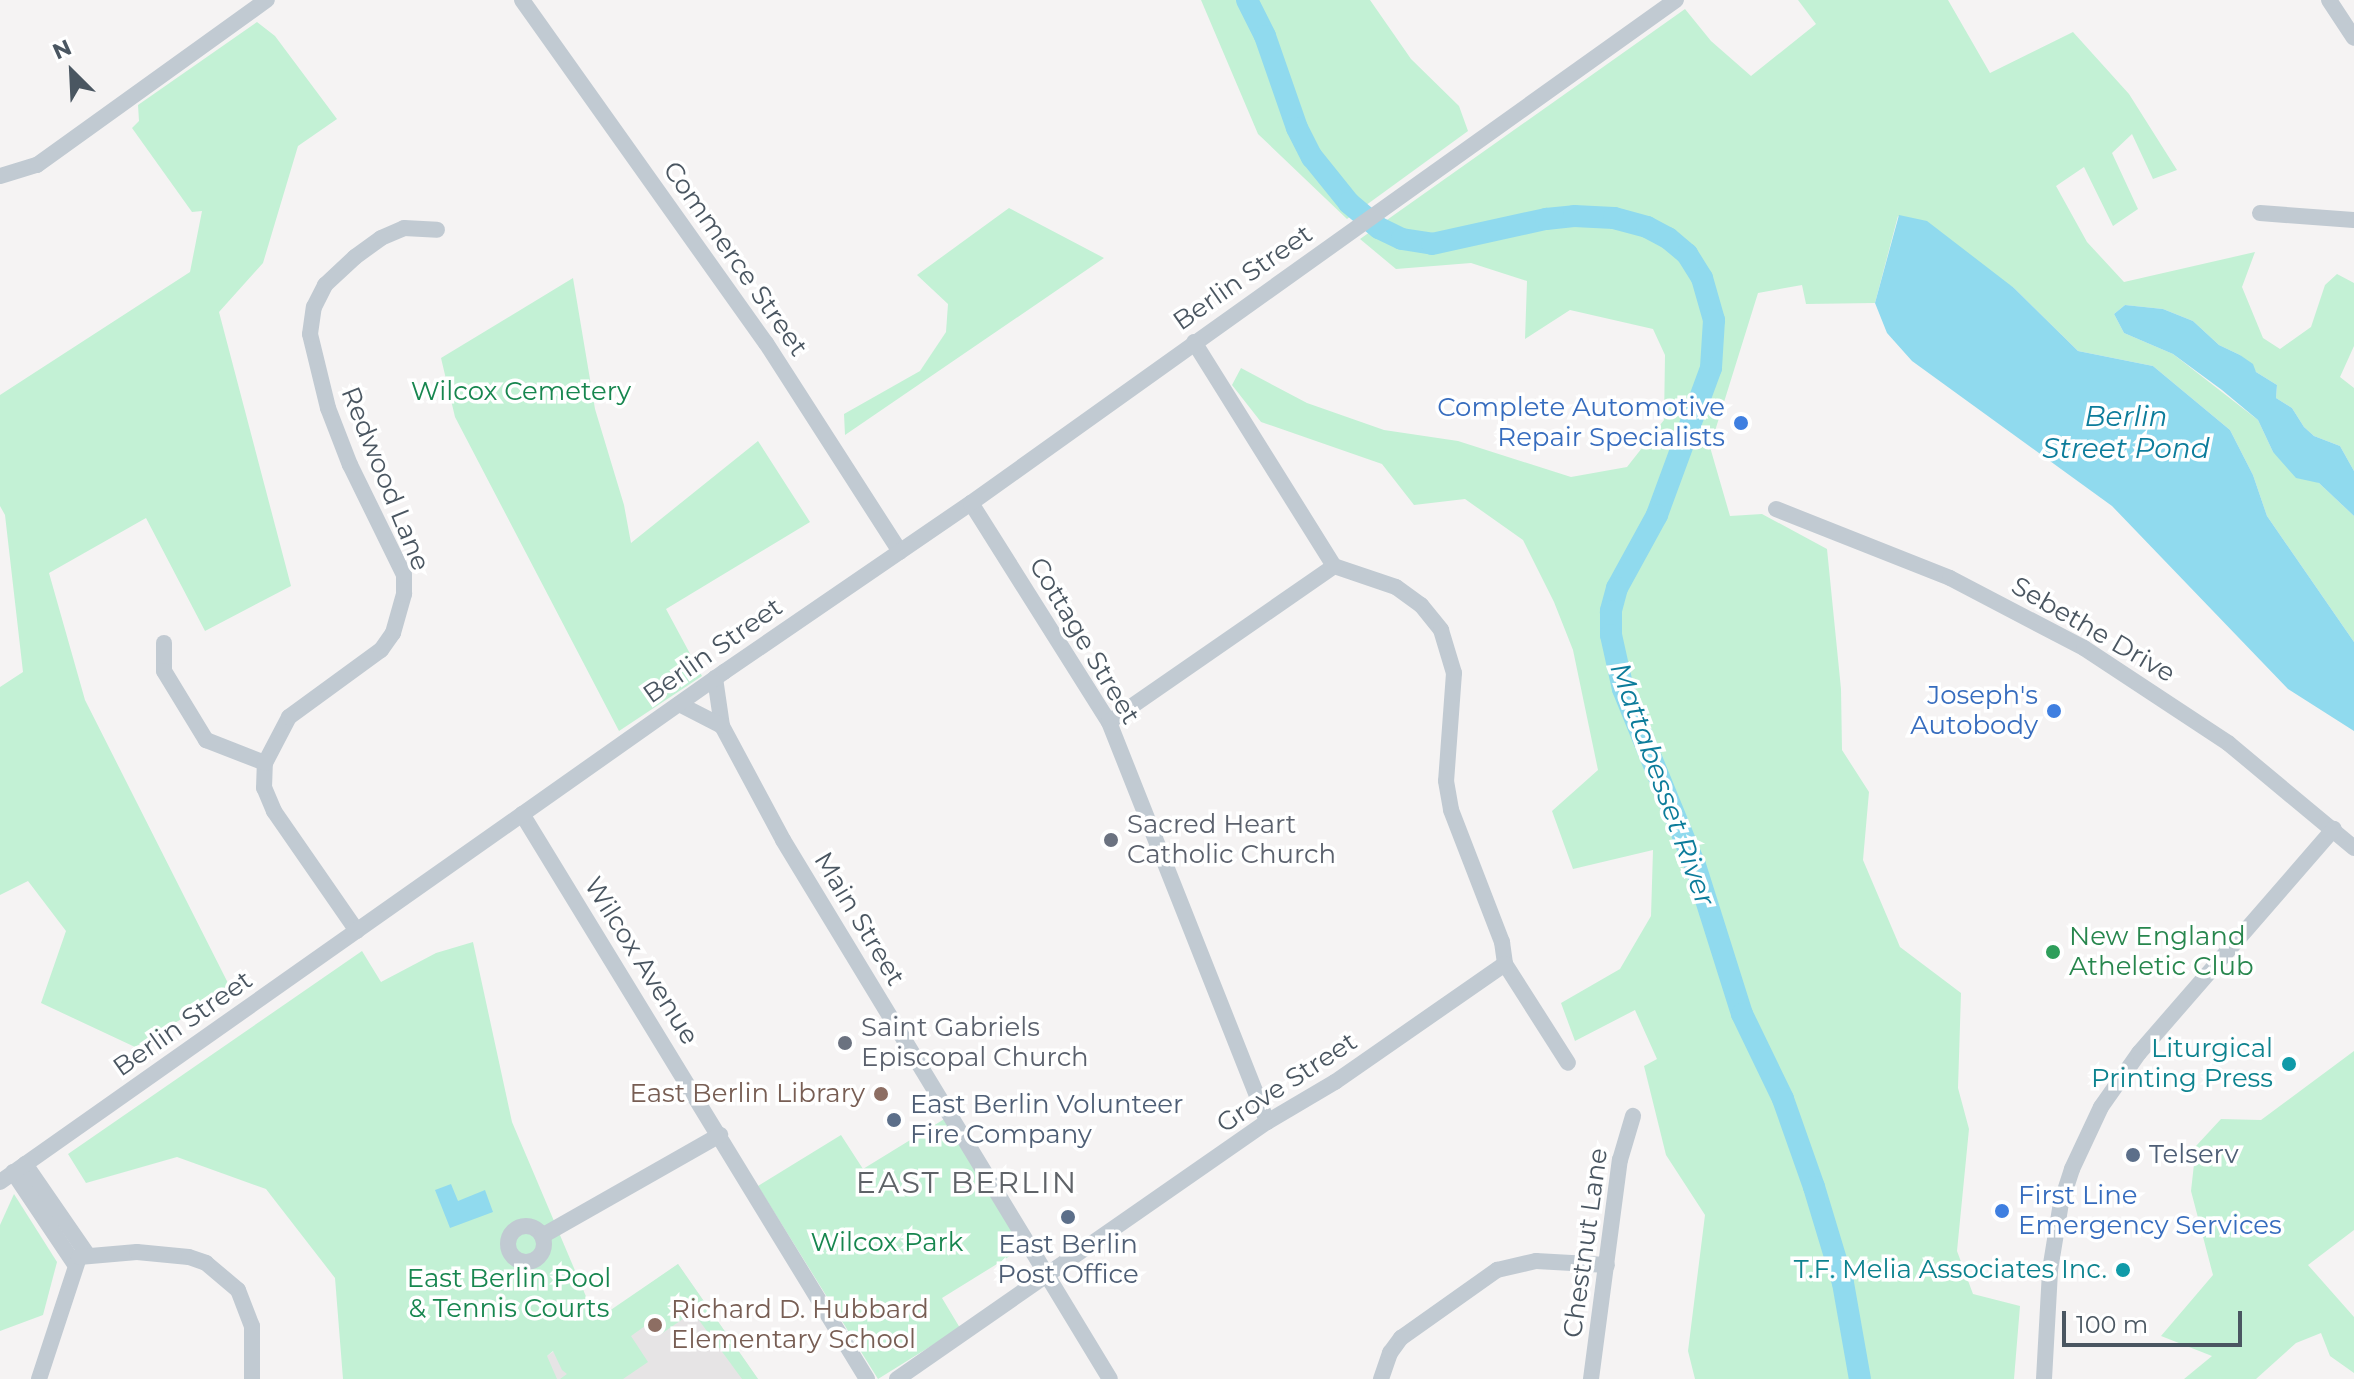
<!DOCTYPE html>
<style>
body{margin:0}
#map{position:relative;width:2354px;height:1379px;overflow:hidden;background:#f5f3f3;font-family:Montserrat,sans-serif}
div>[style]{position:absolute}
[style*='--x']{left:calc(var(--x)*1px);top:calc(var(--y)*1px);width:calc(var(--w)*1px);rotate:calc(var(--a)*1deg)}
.education>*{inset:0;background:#e6e4e5}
.green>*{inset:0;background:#c3f1d5}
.water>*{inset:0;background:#90daee}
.river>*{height:22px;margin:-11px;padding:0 11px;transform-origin:11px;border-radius:11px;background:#90daee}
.minor>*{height:16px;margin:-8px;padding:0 8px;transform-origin:8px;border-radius:8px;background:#c1cad2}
.minor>.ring{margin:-8px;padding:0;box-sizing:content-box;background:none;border:16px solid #c1cad2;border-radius:50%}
.dots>*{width:22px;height:22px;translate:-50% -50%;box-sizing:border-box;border:4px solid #fff;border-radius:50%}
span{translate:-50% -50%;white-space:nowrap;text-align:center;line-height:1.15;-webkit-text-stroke:7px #fff;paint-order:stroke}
.street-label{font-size:26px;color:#4a5661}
.park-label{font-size:26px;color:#17864f}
.shop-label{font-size:26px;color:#366cbe}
.right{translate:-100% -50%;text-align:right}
.left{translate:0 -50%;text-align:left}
.worship-label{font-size:26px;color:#5b616d}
.leisure-label{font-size:26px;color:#27864d}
.culture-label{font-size:26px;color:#0d838f}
.education-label{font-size:26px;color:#785e54}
.service-label{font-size:26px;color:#4e5e75}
.water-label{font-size:28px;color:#0c7c9b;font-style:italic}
.quarter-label{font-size:30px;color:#5f6368;letter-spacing:2px}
.north{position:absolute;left:32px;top:32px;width:80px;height:80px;-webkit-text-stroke:6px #fff;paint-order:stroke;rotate:336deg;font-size:22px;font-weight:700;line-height:32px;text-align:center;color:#4a5661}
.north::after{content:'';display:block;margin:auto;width:28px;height:36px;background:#4a5661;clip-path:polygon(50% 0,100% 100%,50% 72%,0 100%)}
.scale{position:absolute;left:2062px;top:1311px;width:180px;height:36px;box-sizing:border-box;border:4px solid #4a5661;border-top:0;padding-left:10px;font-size:24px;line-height:28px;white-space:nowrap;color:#4a5661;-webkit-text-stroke:6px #fff;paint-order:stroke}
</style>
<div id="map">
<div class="education">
<i style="clip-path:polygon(678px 1264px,758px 1379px,514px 1379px,597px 1321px)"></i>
</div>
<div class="green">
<i style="clip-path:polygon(1201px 0,1370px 0,1411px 59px,1459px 106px,1468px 131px,1347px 219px,1258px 134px)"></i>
<i style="clip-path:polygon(1798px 0,1948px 0,1990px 73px,2073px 32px,2129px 94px,2177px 170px,2153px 179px,2132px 134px,2112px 153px,2138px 209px,2113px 226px,2084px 167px,2056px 186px,2087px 242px,2124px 282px,2255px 252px,2242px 287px,2263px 338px,2280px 349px,2311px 327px,2325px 285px,2337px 274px,2354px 283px,2354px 346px,2340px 377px,2354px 388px,2354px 471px,2340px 446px,2314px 436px,2304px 427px,2292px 408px,2276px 398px,2277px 385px,2256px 372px,2240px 355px,2219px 345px,2193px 321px,2163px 309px,2125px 305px,2114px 314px,2124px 333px,2173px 354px,2258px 420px,2273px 452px,2319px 483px,2354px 516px,2354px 642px,2267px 516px,2253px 475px,2230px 430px,2153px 366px,2078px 351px,2014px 288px,1898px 216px,1875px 303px,1806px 304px,1802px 285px,1758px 293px,1710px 447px,1730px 516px,1762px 514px,1827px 549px,1841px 689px,1842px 750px,1869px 792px,1863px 860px,1900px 947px,1961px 993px,1958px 1088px,1969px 1129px,1957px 1251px,1973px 1294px,2020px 1306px,2014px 1379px,1695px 1379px,1688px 1351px,1705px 1215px,1666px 1155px,1644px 1066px,1657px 1059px,1635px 1010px,1575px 1041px,1561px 1003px,1620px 969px,1651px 916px,1653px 850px,1573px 869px,1552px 811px,1598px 770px,1573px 650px,1554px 602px,1523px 540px,1465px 499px,1414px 505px,1382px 464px,1261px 422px,1232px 385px,1241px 368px,1307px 403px,1384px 430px,1458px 441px,1571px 477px,1627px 467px,1664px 420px,1665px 355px,1653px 329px,1570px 310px,1525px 339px,1527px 281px,1471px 263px,1396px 269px,1360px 239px,1685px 9px,1711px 41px,1751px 76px,1816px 24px)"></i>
<i style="clip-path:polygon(257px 22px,275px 36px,337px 119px,298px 146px,263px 263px,219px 312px,291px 586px,205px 631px,146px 518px,49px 573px,85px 700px,231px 989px,135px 1047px,41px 1003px,66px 931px,28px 881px,0 895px,0 687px,23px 672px,5px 515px,0 506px,0 395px,190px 272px,202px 211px,192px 212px,132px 128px,139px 121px,138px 105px)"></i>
<i style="clip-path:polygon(1009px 208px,1104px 258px,845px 435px,844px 414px,920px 371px,946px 332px,948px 304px,917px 275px)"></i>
<i style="clip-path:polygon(573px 278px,595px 409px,624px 505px,631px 543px,758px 441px,810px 522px,666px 609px,702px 676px,619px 731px,455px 417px,441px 358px)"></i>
<i style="clip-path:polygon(473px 942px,512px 1122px,596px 1320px,678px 1264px,758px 1379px,742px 1379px,693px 1312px,661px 1334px,652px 1321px,631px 1336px,648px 1362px,623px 1379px,560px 1379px,567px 1374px,562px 1370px,553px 1351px,547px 1356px,557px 1379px,343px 1379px,335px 1278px,266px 1189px,177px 1157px,86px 1183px,68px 1154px,362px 951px,381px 982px,436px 953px)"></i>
<i style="clip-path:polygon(2354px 1051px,2354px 1230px,2308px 1265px,2354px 1317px,2354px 1373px,2330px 1356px,2321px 1333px,2296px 1343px,2256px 1379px,2184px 1379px,2212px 1356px,2161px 1336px,2213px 1275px,2191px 1191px,2196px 1146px,2221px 1119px,2261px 1120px)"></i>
<i style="clip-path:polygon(946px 1118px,1026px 1246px,942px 1298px,960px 1328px,878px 1379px,758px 1186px,841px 1135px,863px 1169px)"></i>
<i style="clip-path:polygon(14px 1194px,57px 1262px,43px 1315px,0 1331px,0 1225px)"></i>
</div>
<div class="water">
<i style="clip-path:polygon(1899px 215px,1927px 221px,2014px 288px,2078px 351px,2153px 366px,2230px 430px,2253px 475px,2267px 516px,2354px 642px,2354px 731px,2288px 689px,2112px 506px,1912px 361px,1887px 333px,1875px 303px)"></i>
<i style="clip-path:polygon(2125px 305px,2163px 309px,2193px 321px,2219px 345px,2240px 355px,2253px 364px,2256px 372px,2277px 385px,2276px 398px,2292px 408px,2304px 427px,2314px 436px,2340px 446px,2354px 471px,2354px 516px,2319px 483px,2296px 478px,2273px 452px,2258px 420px,2222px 390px,2173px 354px,2124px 333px,2114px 314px)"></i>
<i style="clip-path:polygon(451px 1184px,458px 1201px,485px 1190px,493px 1212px,450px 1228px,435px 1190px)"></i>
</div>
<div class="river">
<i style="--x:1247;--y:0;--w:40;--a:63.4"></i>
<i style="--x:1265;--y:36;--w:97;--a:70.8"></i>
<i style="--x:1297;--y:128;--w:33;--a:63"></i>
<i style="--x:1312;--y:157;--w:59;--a:51.2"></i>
<i style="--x:1349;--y:203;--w:39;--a:40"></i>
<i style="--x:1379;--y:228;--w:25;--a:26"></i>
<i style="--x:1402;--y:239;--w:30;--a:9"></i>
<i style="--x:1432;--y:244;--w:117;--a:-12.4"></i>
<i style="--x:1546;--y:219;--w:28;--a:-6"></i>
<i style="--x:1574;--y:216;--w:40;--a:2.9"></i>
<i style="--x:1614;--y:218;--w:34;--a:15"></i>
<i style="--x:1647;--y:227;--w:24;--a:28"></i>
<i style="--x:1668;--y:238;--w:25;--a:40"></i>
<i style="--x:1687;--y:254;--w:28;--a:58"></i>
<i style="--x:1702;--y:278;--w:44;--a:74.1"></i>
<i style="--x:1714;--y:320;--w:48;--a:93.6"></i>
<i style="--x:1711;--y:368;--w:157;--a:110.2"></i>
<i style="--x:1657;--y:515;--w:83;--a:118.7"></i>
<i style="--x:1617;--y:588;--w:24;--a:105"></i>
<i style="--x:1611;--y:611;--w:24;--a:90"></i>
<i style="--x:1611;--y:635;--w:55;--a:77.5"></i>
<i style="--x:1623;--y:689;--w:190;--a:67.8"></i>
<i style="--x:1695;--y:865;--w:156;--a:72.5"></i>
<i style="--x:1742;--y:1014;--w:94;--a:64.2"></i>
<i style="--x:1783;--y:1099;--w:93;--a:70.6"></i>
<i style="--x:1814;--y:1187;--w:100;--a:73.2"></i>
<i style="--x:1843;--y:1283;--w:97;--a:80"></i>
</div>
<div class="minor">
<i style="--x:522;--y:0;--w:421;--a:54.6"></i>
<i style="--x:766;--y:343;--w:248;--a:57.3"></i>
<i style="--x:2329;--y:0;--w:45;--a:56.7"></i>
<i style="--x:0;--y:176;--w:39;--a:-17"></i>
<i style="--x:37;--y:165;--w:283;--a:-35.7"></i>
<i style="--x:2260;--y:213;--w:94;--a:4.3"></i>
<i style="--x:1194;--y:342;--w:264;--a:58"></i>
<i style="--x:1334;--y:566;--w:65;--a:18.7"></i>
<i style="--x:1396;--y:587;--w:31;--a:36"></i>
<i style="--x:1421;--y:605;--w:32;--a:51"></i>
<i style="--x:1441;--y:630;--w:45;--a:73.2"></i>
<i style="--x:1454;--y:673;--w:108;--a:94.2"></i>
<i style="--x:1446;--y:781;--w:29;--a:80"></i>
<i style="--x:1451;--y:810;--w:142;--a:68.9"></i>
<i style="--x:1502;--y:942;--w:22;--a:82"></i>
<i style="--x:1505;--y:964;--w:117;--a:57.5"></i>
<i style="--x:971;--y:503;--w:259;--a:57.8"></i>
<i style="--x:1109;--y:722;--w:430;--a:68.4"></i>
<i style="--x:1776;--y:509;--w:187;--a:21.6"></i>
<i style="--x:1950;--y:578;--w:151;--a:27.6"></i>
<i style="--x:2084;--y:648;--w:173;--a:33.4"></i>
<i style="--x:2228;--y:743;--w:164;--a:39.8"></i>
<i style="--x:164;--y:643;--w:28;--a:90"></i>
<i style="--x:164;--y:671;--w:81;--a:58.7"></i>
<i style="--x:206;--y:740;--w:63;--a:21.3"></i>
<i style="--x:715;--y:678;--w:49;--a:81.7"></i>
<i style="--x:722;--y:726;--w:129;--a:61.8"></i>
<i style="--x:783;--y:840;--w:630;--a:58.76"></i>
<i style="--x:679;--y:704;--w:48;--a:27.1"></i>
<i style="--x:1109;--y:722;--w:274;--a:-34.7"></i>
<i style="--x:522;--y:814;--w:662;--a:58.59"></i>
<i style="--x:357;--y:931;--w:146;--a:-124.7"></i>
<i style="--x:274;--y:811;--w:25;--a:-113"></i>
<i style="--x:264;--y:788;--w:25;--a:-88"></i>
<i style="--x:265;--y:763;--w:52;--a:-62.4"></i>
<i style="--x:289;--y:717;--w:114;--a:-36.1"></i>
<i style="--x:381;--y:650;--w:21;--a:-55"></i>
<i style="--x:393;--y:633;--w:41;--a:-74.2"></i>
<i style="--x:404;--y:594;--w:19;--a:-90"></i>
<i style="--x:404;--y:575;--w:123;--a:-116.1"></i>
<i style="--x:350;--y:465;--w:61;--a:-111.1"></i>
<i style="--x:328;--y:408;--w:76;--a:-103.7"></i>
<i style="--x:310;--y:334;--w:27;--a:-82"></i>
<i style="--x:314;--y:307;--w:25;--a:-63"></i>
<i style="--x:325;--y:285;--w:41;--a:-43"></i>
<i style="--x:355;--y:257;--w:32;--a:-36"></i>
<i style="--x:381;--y:238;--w:25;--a:-23"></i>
<i style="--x:404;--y:228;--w:33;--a:3"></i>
<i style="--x:25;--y:1164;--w:109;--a:55.4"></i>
<i style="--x:13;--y:1172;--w:110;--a:56.2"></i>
<i style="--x:0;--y:1182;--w:886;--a:-35.16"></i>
<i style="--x:724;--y:672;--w:299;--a:-34.4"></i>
<i style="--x:971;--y:503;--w:866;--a:-35.51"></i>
<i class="ring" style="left:508px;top:1226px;width:20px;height:20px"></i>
<i style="--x:542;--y:1236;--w:205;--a:-29.6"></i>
<i style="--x:39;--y:1379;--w:128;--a:-71.8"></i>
<i style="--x:79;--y:1257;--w:58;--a:-4.9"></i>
<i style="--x:137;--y:1252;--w:52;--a:5.5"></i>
<i style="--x:189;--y:1257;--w:18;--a:19"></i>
<i style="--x:206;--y:1263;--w:42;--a:40.2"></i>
<i style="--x:238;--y:1290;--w:39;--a:69"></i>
<i style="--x:252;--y:1326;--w:53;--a:90"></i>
<i style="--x:897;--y:1379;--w:450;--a:-34.8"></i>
<i style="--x:1267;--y:1122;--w:79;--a:-30.5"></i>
<i style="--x:1335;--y:1082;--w:207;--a:-34.8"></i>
<i style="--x:1381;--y:1379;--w:28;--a:-71"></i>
<i style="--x:1390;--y:1353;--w:19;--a:-54"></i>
<i style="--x:1401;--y:1338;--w:118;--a:-35.3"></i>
<i style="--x:1497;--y:1270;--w:40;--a:-13"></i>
<i style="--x:1536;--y:1261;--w:71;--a:3.2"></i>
<i style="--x:1591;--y:1379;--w:221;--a:-82.5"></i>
<i style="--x:1620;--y:1160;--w:46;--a:-73.5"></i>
<i style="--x:2044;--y:1379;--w:109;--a:-86.8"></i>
<i style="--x:2050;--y:1270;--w:68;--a:-80.7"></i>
<i style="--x:2061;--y:1203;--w:36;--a:-72"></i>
<i style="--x:2072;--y:1169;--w:68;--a:-64.9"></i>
<i style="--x:2101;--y:1107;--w:66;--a:-54.9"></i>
<i style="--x:2139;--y:1053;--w:297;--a:-49"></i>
</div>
<div class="dots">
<i style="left:1741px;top:423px;background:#3f7fe0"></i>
<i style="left:2054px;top:711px;background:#3f7fe0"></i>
<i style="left:1111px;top:840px;background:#6b7280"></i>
<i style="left:2053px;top:952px;background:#2e9e5b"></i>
<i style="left:845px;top:1043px;background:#6b7280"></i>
<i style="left:2289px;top:1064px;background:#0f9aa8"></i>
<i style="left:881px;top:1094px;background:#8d6e63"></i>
<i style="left:894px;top:1120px;background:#5c6f8a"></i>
<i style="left:2133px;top:1155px;background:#5c6f8a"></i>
<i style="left:2002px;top:1211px;background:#3f7fe0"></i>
<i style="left:1068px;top:1217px;background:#5c6f8a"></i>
<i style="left:2123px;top:1270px;background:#0f9aa8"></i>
<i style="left:655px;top:1325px;background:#8d6e63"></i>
</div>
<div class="street-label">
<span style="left:735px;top:259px;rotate:55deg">Commerce Street</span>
<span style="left:1243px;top:278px;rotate:-35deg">Berlin Street</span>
<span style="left:385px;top:479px;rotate:68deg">Redwood Lane</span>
<span style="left:2093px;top:630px;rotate:30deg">Sebethe Drive</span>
<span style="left:1084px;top:641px;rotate:59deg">Cottage Street</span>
<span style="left:713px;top:651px;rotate:-35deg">Berlin Street</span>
<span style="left:859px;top:919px;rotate:59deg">Main Street</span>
<span style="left:641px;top:961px;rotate:58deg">Wilcox Avenue</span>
<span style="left:183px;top:1024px;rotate:-35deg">Berlin Street</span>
<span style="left:1287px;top:1083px;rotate:-33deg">Grove Street</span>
<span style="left:1586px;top:1243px;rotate:-82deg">Chestnut Lane</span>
</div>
<div class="park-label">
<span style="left:521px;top:392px">Wilcox Cemetery</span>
<span style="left:887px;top:1243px">Wilcox Park</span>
<span style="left:509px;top:1294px">East Berlin Pool<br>&amp; Tennis Courts</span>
</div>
<div class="shop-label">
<span class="right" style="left:1725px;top:423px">Complete Automotive<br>Repair Specialists</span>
<span class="right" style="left:2038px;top:711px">Joseph's<br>Autobody</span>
<span class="left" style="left:2018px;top:1211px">First Line<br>Emergency Services</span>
</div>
<div class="worship-label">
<span class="left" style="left:1127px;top:840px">Sacred Heart<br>Catholic Church</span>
<span class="left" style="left:861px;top:1043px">Saint Gabriels<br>Episcopal Church</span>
</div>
<div class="leisure-label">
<span class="left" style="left:2069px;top:952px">New England<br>Atheletic Club</span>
</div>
<div class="culture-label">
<span class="right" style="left:2273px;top:1064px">Liturgical<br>Printing Press</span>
<span class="right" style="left:2107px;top:1270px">T.F. Melia Associates Inc.</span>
</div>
<div class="education-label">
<span class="right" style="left:865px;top:1094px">East Berlin Library</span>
<span class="left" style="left:671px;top:1325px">Richard D. Hubbard<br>Elementary School</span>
</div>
<div class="service-label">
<span class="left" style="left:910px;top:1120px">East Berlin Volunteer<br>Fire Company</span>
<span class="left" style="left:2149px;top:1155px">Telserv</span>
<span style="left:1068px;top:1260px">East Berlin<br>Post Office</span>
</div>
<div class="water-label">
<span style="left:2126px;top:432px">Berlin<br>Street Pond</span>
<span style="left:1663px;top:784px;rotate:70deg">Mattabesset River</span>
</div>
<div class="quarter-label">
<span style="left:967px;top:1183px">EAST BERLIN</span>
</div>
<div class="north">N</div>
<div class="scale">100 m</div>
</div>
